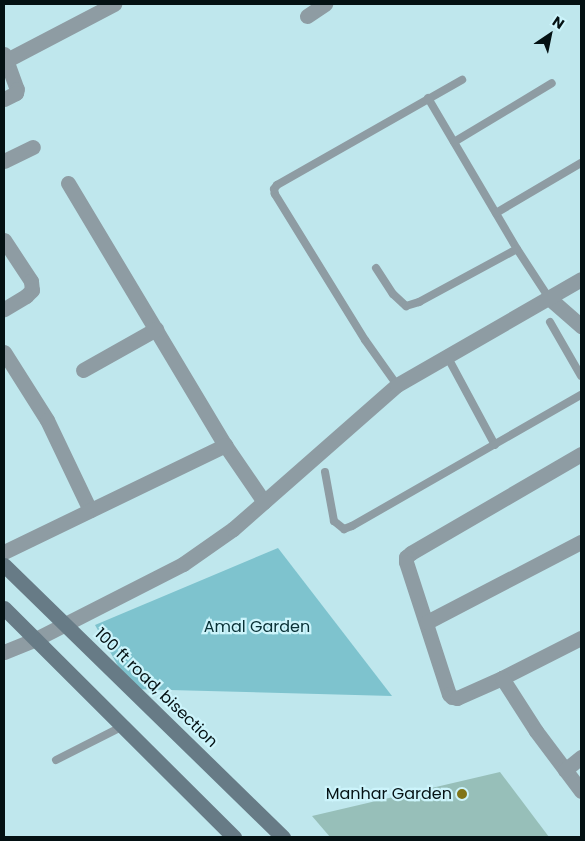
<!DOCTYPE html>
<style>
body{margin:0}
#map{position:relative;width:585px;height:841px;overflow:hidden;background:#bfe7ed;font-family:Poppins,sans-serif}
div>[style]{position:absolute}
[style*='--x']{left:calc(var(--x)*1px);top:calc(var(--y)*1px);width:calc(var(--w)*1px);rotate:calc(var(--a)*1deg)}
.green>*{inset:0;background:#7ec3ce}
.building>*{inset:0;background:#97bfb9}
.lane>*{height:8px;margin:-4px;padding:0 4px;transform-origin:4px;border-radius:4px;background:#8e9ca3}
.street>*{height:15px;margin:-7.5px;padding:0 7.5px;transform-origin:7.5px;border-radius:7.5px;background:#8e9ca3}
.secondary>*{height:15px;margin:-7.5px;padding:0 7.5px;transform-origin:7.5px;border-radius:7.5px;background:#677b86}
.dots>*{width:14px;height:14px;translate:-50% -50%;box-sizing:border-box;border:2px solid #ccf4fb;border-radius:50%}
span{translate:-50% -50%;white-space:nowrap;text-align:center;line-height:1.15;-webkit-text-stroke:4.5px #ccf4fb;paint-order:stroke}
.park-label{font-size:16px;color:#082f34}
.street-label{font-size:16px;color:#041113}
.poi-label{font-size:16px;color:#041113}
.right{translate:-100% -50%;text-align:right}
.frame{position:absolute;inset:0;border:5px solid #041113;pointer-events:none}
.north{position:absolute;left:525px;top:10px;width:50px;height:50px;-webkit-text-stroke:4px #ccf4fb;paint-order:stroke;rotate:34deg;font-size:14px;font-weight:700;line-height:20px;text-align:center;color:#041113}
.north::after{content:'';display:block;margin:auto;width:18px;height:22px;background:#041113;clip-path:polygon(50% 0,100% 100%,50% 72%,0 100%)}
</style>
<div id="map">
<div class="green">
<i style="clip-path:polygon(278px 548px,392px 696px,131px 689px,95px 625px)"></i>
</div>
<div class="building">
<i style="clip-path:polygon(500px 772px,549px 837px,330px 837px,312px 816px)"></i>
</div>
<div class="lane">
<i style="--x:428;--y:98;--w:175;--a:59.5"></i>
<i style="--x:517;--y:249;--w:59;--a:56.9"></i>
<i style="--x:454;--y:142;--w:114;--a:-31"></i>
<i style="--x:496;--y:213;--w:99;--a:-30.5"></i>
<i style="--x:376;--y:268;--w:31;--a:57"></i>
<i style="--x:393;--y:294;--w:18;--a:43"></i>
<i style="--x:406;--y:306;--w:14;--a:-17"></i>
<i style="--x:419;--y:302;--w:111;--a:-28.4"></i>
<i style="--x:550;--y:322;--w:62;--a:60.1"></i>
<i style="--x:447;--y:356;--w:101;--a:61.7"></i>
<i style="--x:397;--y:385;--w:55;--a:-125.4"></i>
<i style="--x:365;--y:340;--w:172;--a:-121.7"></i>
<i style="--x:275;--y:194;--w:5;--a:-101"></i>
<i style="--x:274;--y:189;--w:5;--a:-53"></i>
<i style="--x:277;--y:185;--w:213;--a:-29.6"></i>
<i style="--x:325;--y:472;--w:50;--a:79.6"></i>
<i style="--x:334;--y:521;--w:13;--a:39"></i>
<i style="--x:344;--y:529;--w:9;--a:-21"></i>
<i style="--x:352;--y:526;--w:264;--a:-29.8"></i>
<i style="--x:56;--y:760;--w:75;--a:-26.9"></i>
</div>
<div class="street">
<i style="--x:307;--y:16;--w:22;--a:-34"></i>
<i style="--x:4;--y:54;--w:37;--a:70"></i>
<i style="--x:17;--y:89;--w:4;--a:104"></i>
<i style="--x:16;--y:93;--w:13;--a:153"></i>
<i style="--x:7;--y:60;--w:121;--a:-27.6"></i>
<i style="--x:4;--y:161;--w:32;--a:-26"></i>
<i style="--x:68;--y:183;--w:305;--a:59.1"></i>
<i style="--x:225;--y:445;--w:69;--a:55.6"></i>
<i style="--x:4;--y:240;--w:49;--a:56.6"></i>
<i style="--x:31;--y:281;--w:9;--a:84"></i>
<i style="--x:32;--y:290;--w:8;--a:135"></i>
<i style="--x:26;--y:296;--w:26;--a:149"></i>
<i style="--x:549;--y:298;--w:43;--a:41.2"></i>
<i style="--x:4;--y:352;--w:80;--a:57.7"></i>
<i style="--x:47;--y:420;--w:100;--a:64.5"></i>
<i style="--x:83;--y:370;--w:84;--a:-29.3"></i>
<i style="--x:581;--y:454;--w:197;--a:149.8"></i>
<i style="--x:411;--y:553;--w:6;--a:141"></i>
<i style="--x:406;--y:557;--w:5;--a:90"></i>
<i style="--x:406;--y:562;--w:139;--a:72"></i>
<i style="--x:449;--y:694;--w:4;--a:45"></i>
<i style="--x:452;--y:697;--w:5;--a:11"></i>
<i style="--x:457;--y:698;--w:49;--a:-24"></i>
<i style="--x:502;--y:678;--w:89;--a:-26.9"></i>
<i style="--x:4;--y:552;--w:246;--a:-25.8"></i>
<i style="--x:427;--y:622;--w:174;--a:-27.5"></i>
<i style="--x:4;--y:652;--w:32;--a:-22"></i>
<i style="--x:34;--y:640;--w:167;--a:-27"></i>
<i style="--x:183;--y:564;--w:61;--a:-35"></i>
<i style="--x:233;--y:529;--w:218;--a:-41.3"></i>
<i style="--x:397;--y:385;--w:212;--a:-29.9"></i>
<i style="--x:502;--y:678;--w:63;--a:57.3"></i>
<i style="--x:536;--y:731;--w:75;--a:53.1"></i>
<i style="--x:565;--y:770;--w:21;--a:-39"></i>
</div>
<div class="secondary">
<i style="--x:4;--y:565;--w:390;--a:44.3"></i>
<i style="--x:4;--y:608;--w:325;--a:44.9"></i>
</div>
<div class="dots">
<i style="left:462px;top:794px;background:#817518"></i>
</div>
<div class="park-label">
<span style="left:257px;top:627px">Amal Garden</span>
</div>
<div class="street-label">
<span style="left:156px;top:688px;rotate:44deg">100 ft road, bisection</span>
</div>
<div class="poi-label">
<span class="right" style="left:452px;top:794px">Manhar Garden</span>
</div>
<div class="frame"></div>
<div class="north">N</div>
</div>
